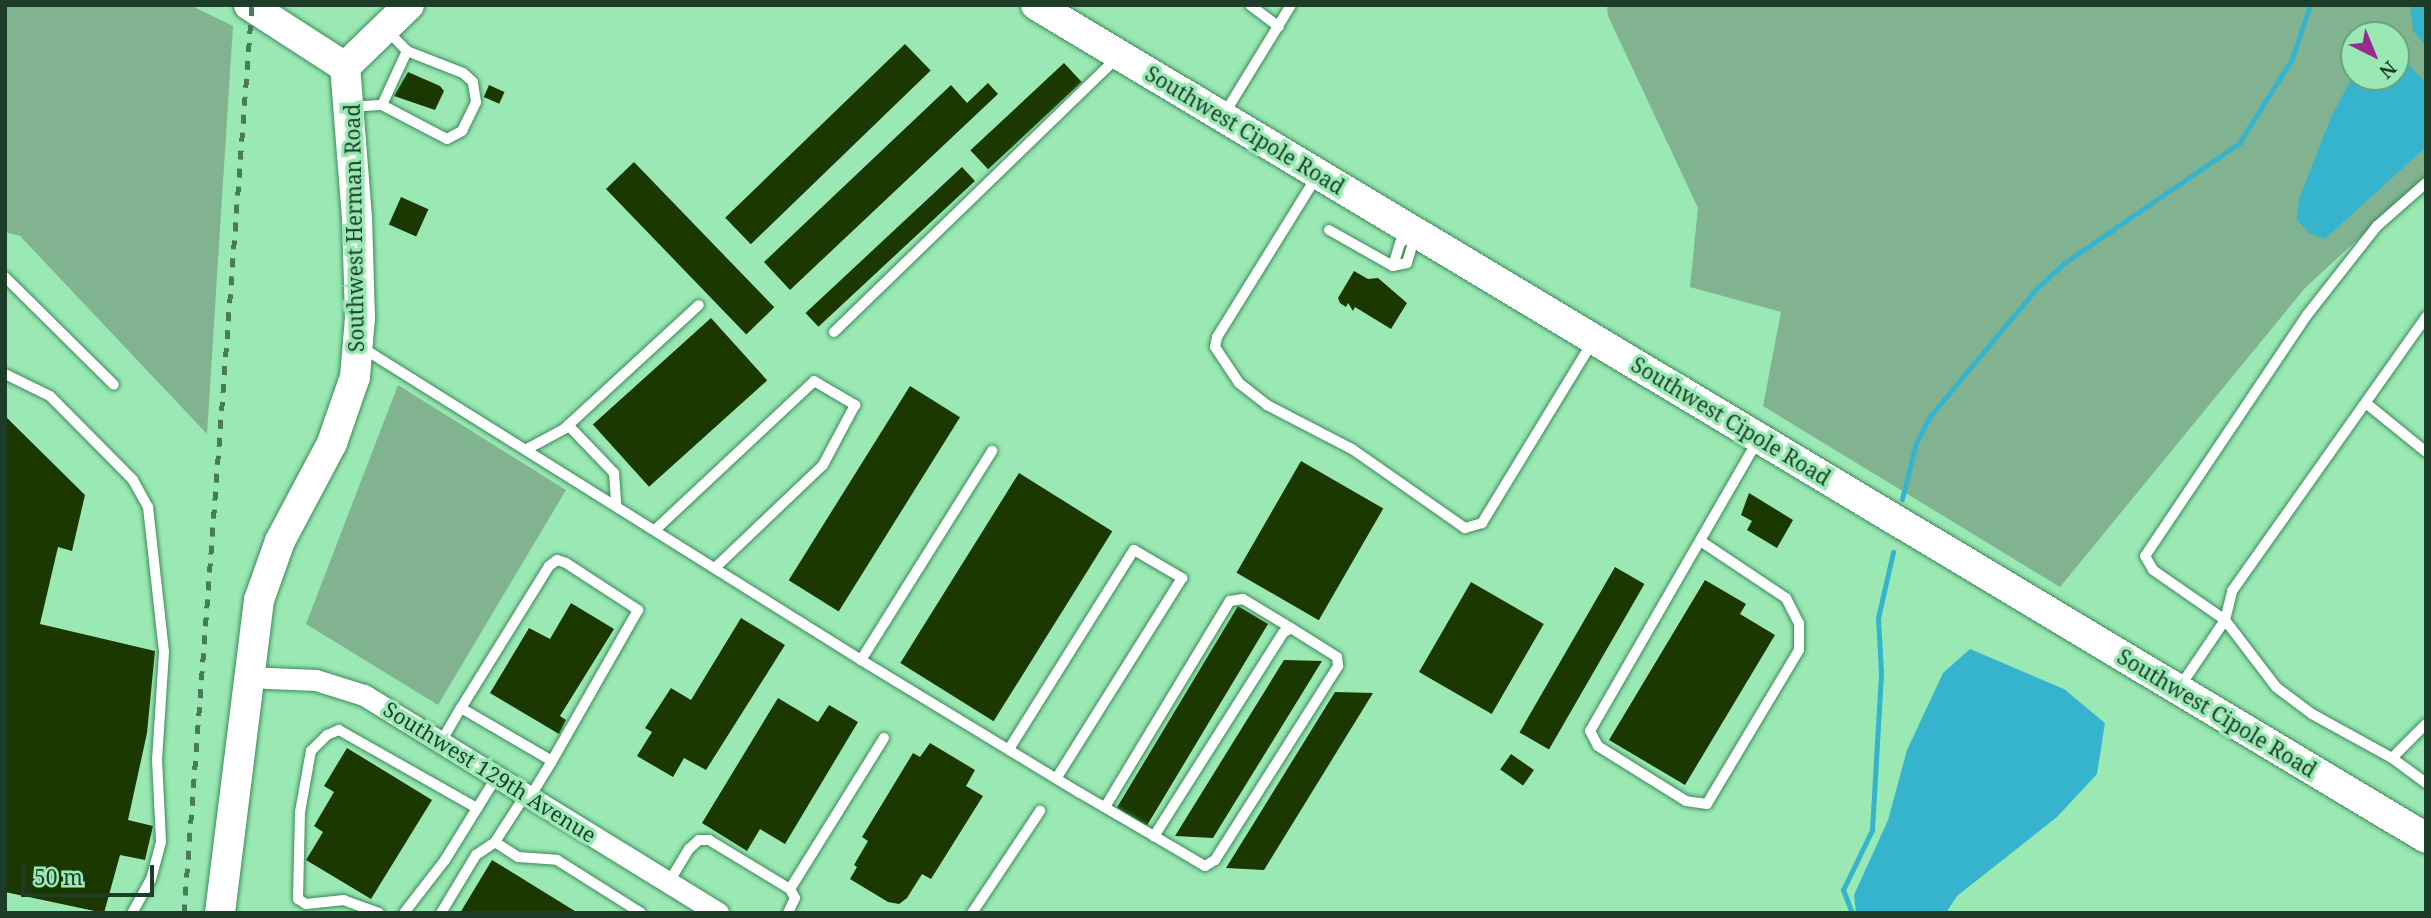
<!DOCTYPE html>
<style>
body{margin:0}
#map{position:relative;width:2431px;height:918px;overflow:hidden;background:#9ae9b4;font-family:"Noto Serif",serif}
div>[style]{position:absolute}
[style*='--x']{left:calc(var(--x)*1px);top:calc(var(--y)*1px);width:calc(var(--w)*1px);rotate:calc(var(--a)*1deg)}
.green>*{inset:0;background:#82b391}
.water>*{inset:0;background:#36b4cd}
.stream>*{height:5px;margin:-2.5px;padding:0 2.5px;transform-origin:2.5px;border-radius:2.5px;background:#36b4cd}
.building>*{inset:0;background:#1b3800;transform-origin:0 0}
.roads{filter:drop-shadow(0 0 2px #3b8959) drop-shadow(0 0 2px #3b8959)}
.lane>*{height:10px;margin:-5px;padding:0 5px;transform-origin:5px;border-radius:5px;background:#fff}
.street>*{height:21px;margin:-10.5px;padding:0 10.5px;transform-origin:10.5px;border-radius:10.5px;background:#fff}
.secondary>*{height:30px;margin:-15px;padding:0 15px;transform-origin:15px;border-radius:15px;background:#fff}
.rail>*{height:5px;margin-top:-2.5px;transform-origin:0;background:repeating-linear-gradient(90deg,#497a59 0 9px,transparent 0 18px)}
span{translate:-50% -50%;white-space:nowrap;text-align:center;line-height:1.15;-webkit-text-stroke:7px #9ae9b4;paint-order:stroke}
.street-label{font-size:21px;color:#1d3d28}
.frame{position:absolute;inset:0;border:7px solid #1d3d28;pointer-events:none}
.north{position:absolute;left:2340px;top:21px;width:70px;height:70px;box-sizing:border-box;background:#9ae9b4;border:2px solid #68a47c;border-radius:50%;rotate:137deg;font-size:19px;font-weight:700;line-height:28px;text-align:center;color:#1d3d28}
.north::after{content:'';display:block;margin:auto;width:24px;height:32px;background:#992b8b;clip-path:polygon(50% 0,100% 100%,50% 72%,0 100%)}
.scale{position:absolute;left:21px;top:865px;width:133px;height:32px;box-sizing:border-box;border:4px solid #1d3d28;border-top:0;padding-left:9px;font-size:21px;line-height:24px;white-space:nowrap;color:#1d3d28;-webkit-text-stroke:5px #9ae9b4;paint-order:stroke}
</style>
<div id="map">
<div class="green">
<i style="clip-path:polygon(5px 5px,190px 5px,233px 26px,207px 434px,20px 236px,5px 232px)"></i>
<i style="clip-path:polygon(evenodd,1607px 5px,2426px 5px,2426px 176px,2305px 288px,2060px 587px,1763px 406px,1781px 312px,1690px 287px,1698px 208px,1608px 16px,1607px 5px,2354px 35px,2396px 35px,2396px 77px,2354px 77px,2354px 35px)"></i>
<i style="clip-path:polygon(398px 385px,566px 490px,438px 705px,306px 624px)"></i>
</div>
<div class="water">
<i style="clip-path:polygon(2410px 5px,2426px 5px,2426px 46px,2413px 31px)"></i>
<i style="clip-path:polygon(2396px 52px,2426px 83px,2426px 147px,2325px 239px,2309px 233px,2297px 220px,2299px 199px,2331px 117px,2354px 74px,2396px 77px)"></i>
<i style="clip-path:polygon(1970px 649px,2064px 689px,2105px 723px,2097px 774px,2057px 817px,1957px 896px,1946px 913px,1856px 913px,1854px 895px,1888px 820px,1907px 750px,1943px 673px)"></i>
</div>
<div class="stream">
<i style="--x:1902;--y:499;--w:58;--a:-76"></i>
<i style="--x:1916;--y:443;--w:30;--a:-63"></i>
<i style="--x:1930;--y:416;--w:163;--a:-50.2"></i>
<i style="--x:2034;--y:291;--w:41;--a:-43"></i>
<i style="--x:2064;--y:263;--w:212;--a:-34.4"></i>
<i style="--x:2239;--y:143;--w:99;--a:-57.8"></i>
<i style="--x:2292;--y:59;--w:57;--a:-71.6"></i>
<i style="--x:1852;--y:913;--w:25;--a:-111"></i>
<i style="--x:1843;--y:890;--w:67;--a:-64.2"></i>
<i style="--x:1872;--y:830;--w:157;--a:-86.7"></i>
<i style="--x:1881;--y:673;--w:55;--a:-93.1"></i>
<i style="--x:1878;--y:618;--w:68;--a:-77.2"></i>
</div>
<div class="building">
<i style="left:905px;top:44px;width:37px;height:250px;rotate:46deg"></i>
<i style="left:1064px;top:63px;width:26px;height:128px;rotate:47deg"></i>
<i style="clip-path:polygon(408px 72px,440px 86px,444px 91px,435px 110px,394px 96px)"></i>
<i style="clip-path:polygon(988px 83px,998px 94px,790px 290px,764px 262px,951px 85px,967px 103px)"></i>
<i style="left:489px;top:85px;width:17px;height:13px;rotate:24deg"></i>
<i style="left:634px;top:162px;width:202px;height:39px;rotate:46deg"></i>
<i style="left:962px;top:167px;width:19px;height:214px;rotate:47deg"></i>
<i style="left:401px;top:197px;width:30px;height:30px;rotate:24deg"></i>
<i style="clip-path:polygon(1354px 271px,1368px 279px,1378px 278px,1407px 303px,1391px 329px,1355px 307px,1353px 311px,1348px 303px,1346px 307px,1340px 303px,1338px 298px)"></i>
<i style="left:711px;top:318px;width:84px;height:159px;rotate:48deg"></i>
<i style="left:910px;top:386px;width:59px;height:229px;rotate:32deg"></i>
<i style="clip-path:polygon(5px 416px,85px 495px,72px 551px,58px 547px,40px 624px,155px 651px,147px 733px,128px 820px,153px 826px,145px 860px,120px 855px,104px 913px,5px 892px)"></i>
<i style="left:1301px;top:461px;width:95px;height:129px;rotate:30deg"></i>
<i style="left:1019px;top:473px;width:110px;height:224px;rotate:32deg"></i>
<i style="clip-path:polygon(1749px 493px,1793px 520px,1777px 548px,1747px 530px,1752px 521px,1741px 515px)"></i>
<i style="left:1615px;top:567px;width:34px;height:191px;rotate:30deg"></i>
<i style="clip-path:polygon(1705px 580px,1746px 604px,1740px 614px,1775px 635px,1685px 785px,1609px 740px)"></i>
<i style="left:1471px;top:582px;width:84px;height:104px;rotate:30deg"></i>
<i style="clip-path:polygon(571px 603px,614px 629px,560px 716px,566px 720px,559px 734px,490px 693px,529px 628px,550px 639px)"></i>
<i style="left:1238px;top:606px;width:35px;height:235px;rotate:31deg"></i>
<i style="clip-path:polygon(741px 618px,785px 645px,706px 770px,684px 758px,673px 777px,637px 756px,652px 732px,645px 728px,671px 688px,691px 700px)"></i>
<i style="clip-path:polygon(1284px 660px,1322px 661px,1213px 838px,1175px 836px)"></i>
<i style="clip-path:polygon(1335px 692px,1373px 693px,1264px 870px,1226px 868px)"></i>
<i style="clip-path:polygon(778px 698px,818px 722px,829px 705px,858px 722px,785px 844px,760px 829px,747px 851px,702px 823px)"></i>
<i style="clip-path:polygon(930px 743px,975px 770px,966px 786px,983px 796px,931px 879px,922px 874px,907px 898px,899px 904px,888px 902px,850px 879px,857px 867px,854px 865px,868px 841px,862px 837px,913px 753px,920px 757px)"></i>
<i style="clip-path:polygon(347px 748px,432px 800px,371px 899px,306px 860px,323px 832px,314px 826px,334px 792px,324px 786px)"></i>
<i style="left:1511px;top:754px;width:28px;height:19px;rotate:35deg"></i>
<i style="clip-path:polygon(492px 860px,578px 913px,460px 913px)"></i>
</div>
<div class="roads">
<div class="lane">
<i style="--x:1250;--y:5;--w:36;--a:37"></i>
<i style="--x:382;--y:105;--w:60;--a:-65.2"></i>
<i style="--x:351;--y:107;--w:31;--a:-4"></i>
<i style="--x:382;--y:105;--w:73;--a:27.6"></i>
<i style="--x:447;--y:139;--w:17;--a:-28"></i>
<i style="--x:462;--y:131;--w:32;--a:-64"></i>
<i style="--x:476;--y:102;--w:20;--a:-99"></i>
<i style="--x:473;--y:82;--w:13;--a:-138"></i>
<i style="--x:463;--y:73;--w:60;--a:-158.6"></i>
<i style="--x:407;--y:51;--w:29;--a:-134"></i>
<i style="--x:1223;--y:116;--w:130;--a:-58.5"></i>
<i style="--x:1317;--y:176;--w:190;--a:121.8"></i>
<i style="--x:1217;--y:337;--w:10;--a:101"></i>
<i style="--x:1215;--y:347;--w:43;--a:56.3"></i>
<i style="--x:1239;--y:383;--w:36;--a:38"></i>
<i style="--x:1267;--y:405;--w:96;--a:27.4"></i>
<i style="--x:1352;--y:449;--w:138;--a:35"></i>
<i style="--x:1465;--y:528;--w:18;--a:-16"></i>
<i style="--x:1482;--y:523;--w:213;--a:-58.6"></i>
<i style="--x:2426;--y:183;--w:65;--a:138.7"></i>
<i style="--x:2377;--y:226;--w:113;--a:128.2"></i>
<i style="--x:2307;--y:315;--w:290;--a:123.9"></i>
<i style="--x:2145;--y:556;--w:16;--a:60"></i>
<i style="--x:2153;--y:570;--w:88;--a:34.8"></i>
<i style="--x:2225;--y:620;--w:30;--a:-76"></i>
<i style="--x:2232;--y:591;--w:336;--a:-54.7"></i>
<i style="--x:1329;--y:230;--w:73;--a:29.4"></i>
<i style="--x:1416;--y:233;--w:31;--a:107"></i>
<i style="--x:1407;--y:263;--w:14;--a:168"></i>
<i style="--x:1393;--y:266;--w:24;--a:-73"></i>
<i style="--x:1400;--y:243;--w:19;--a:-32"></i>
<i style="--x:5;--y:277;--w:153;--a:44.7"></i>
<i style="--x:834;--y:332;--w:395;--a:-44.1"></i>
<i style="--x:361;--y:347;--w:590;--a:32.05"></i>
<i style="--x:861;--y:660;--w:256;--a:31.3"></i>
<i style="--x:1080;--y:793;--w:86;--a:30.2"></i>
<i style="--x:1154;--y:836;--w:59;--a:30.5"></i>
<i style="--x:1205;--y:866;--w:12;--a:-31"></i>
<i style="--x:1215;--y:860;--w:230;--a:-57.6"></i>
<i style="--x:1338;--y:666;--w:9;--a:-96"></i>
<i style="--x:1337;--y:657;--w:54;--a:-147.8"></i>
<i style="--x:1291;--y:628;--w:9;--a:148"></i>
<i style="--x:1283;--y:633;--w:241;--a:122.4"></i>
<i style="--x:5;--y:374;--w:50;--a:26.1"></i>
<i style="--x:50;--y:396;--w:118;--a:45.3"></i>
<i style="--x:133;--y:480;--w:31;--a:61"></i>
<i style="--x:148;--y:507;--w:146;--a:83.7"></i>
<i style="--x:164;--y:652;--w:107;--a:93.7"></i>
<i style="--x:157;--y:759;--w:83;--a:87.2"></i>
<i style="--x:161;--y:842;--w:38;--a:105"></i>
<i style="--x:151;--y:879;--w:39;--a:119"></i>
<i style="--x:2367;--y:404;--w:76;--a:39.1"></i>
<i style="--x:568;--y:425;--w:66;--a:46.2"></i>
<i style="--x:614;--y:473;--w:32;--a:86"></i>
<i style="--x:527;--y:449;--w:42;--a:-28.4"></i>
<i style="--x:564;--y:429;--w:183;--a:-42.6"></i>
<i style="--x:655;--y:530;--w:218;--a:-43.1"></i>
<i style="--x:814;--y:381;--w:48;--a:30.3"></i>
<i style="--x:855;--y:405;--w:68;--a:118.1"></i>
<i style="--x:823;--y:465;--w:148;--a:136.4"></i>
<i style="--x:1702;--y:542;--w:101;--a:33.7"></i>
<i style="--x:1786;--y:598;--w:28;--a:63"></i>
<i style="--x:1799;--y:623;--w:27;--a:90"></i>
<i style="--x:1799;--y:650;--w:179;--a:120.9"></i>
<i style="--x:1707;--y:804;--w:21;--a:-172"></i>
<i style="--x:1686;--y:801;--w:104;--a:-148"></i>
<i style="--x:1598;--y:746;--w:17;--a:-118"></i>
<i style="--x:1590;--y:731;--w:336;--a:-60"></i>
<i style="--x:861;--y:660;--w:247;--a:-57.9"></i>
<i style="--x:2179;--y:688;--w:82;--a:-55.9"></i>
<i style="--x:2225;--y:620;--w:84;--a:52.7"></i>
<i style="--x:2276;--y:687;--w:45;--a:36.9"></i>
<i style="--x:2312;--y:714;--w:91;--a:28.8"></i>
<i style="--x:2392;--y:758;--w:48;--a:-45"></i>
<i style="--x:461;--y:708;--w:167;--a:-58.2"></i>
<i style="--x:549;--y:566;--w:10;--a:-37"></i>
<i style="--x:557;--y:560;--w:9;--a:18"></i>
<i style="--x:566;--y:563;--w:86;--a:33.1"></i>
<i style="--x:638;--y:610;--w:174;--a:119.7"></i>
<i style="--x:441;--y:742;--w:39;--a:-60"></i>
<i style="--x:461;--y:708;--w:105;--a:30.2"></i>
<i style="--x:552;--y:761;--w:42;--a:121.4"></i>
<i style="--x:1009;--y:749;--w:235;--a:-57.9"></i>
<i style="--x:1134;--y:550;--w:56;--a:30.3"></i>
<i style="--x:1182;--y:578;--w:235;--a:122.1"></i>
<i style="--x:2392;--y:758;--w:42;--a:36.3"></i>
<i style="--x:526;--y:794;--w:57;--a:122.9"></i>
<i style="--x:495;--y:842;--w:27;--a:33"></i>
<i style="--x:518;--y:857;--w:39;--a:4"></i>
<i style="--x:557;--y:860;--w:99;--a:32.2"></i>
<i style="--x:1105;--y:807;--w:241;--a:-58.8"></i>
<i style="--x:1230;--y:601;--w:13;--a:-9"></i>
<i style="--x:1243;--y:599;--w:56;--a:31.1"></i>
<i style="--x:669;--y:882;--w:39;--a:-59"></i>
<i style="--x:689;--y:849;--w:13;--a:-42"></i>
<i style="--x:699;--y:840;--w:10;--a:0"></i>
<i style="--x:709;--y:840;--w:95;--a:31.2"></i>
<i style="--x:790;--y:889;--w:10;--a:61"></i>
<i style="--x:795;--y:898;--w:17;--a:115"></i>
<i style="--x:790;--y:889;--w:178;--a:-58.1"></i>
<i style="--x:379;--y:913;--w:37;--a:-160"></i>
<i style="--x:344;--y:900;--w:38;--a:174"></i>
<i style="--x:306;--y:904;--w:9;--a:-148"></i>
<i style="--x:298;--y:899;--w:87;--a:-88.7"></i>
<i style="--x:300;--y:812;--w:62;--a:-79.8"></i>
<i style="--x:311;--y:751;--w:23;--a:-45"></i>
<i style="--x:327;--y:735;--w:13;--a:-23"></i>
<i style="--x:339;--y:730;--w:159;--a:29.5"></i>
<i style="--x:404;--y:913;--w:67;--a:-52.3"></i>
<i style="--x:445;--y:860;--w:99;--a:-58.2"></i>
<i style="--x:441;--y:913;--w:68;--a:-58.9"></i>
<i style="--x:476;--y:855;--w:23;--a:-34"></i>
<i style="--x:972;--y:913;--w:123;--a:-56.3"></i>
</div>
<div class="street">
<i style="--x:246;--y:677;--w:70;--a:2.5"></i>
<i style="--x:316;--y:680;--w:50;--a:17.4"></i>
<i style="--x:364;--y:695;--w:416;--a:31.6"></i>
</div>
<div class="secondary">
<i style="--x:249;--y:5;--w:114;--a:32.9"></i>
<i style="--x:1036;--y:5;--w:1620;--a:30.93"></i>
<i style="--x:345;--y:67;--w:89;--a:-44.1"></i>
<i style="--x:220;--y:913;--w:315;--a:-82.9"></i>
<i style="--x:259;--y:600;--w:63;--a:-70.4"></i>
<i style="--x:280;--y:541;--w:111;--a:-62"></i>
<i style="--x:332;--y:443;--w:70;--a:-70.8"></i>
<i style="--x:355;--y:377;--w:59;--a:-85.2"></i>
<i style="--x:360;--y:318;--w:100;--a:-91.7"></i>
<i style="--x:357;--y:218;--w:151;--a:-94.5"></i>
</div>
</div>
<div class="rail">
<i style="--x:184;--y:913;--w:911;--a:-85.72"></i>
</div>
<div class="street-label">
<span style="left:1245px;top:130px;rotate:31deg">Southwest Cipole Road</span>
<span style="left:354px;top:228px;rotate:-91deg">Southwest Herman Road</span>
<span style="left:1731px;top:421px;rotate:31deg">Southwest Cipole Road</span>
<span style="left:2217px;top:713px;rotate:31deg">Southwest Cipole Road</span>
<span style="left:490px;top:772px;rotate:32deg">Southwest 129th Avenue</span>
</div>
<div class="frame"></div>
<div class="north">N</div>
<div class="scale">50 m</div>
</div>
